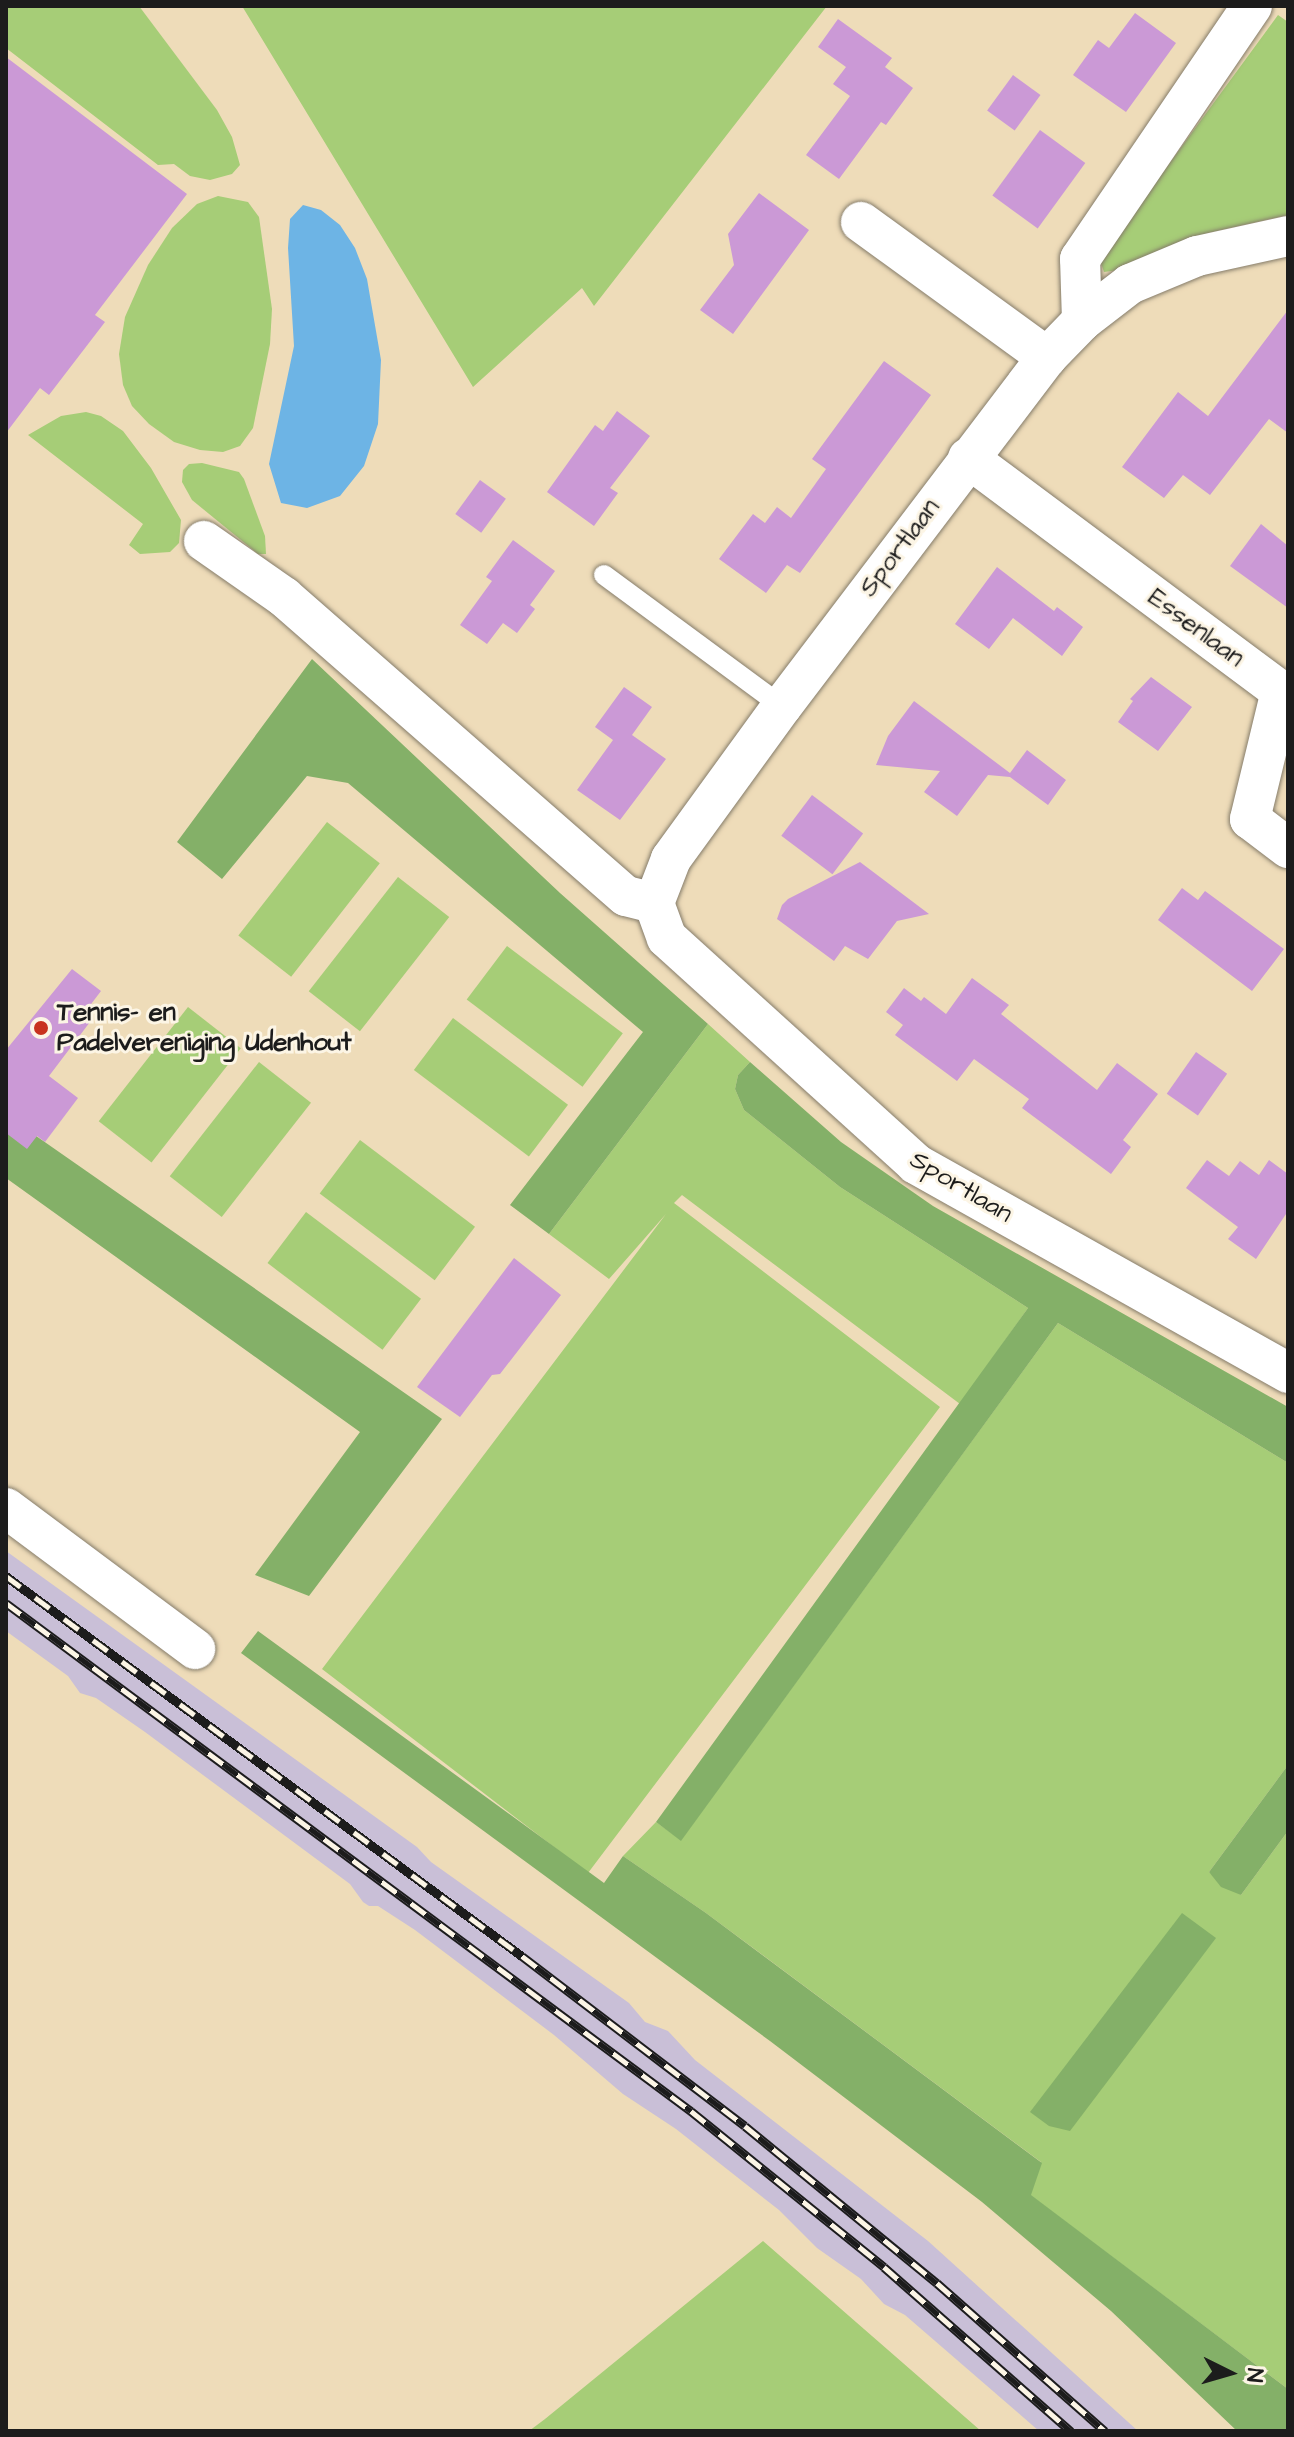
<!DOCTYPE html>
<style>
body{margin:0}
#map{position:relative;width:1294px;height:2437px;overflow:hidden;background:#eedcb9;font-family:"Architects Daughter",sans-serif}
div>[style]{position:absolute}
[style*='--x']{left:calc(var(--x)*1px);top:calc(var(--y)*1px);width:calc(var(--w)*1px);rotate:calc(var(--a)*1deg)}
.industrial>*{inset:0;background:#c9bfd7}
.green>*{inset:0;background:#a6cd77;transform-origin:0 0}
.forest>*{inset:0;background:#84b068}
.water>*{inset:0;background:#6db4e5}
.building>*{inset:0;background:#cb99d6;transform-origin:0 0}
.roads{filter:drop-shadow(0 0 2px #857c6a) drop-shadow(0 0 2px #857c6a)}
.lane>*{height:20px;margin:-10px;padding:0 10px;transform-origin:10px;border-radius:10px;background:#fff}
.street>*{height:40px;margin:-20px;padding:0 20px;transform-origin:20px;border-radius:20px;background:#fff}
.rail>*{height:9px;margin-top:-4.5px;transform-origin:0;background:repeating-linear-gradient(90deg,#fcf5e5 0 18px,#1c1c1c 0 36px);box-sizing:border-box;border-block:2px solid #1c1c1c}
.dots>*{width:22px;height:22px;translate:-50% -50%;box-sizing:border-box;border:4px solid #fcf5e5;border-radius:50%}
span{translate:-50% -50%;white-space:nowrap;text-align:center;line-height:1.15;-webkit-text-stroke:6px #fcf5e5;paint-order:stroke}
.street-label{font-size:26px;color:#1c1c1c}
.poi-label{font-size:26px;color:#1c1c1c;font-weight:700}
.left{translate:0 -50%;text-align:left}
.frame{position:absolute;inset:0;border:8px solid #1c1c1c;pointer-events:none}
.north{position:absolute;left:1190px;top:2333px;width:80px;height:80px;-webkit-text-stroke:6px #fcf5e5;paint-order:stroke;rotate:95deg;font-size:22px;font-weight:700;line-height:32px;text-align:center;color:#1c1c1c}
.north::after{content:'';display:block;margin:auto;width:28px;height:36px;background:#1c1c1c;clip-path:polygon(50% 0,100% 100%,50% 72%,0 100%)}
</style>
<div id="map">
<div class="industrial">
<i style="clip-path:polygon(6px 1551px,417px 1847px,431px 1862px,629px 2003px,645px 2022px,668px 2031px,695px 2060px,928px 2241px,1138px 2431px,1039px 2431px,905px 2315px,884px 2304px,861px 2279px,817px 2248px,779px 2210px,676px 2129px,623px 2094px,554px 2035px,415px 1930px,378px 1906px,369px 1906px,363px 1902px,350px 1884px,145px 1732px,96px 1698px,80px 1693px,68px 1676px,6px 1631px)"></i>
</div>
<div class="green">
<i style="clip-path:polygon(6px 6px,139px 6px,217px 110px,232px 137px,240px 165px,232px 174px,210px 180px,190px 176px,174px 164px,158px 165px,6px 48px)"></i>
<i style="clip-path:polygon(242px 6px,827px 6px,594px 306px,582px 288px,473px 387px)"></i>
<i style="clip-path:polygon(1278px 15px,1288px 22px,1288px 215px,1208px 233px,1126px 269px,1104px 272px,1101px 263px,1133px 213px)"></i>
<i style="clip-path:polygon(218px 196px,248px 202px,259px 217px,272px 309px,270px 344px,253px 428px,240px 446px,223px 452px,200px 450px,174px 442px,149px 424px,132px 406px,123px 385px,119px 354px,125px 317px,148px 265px,172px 228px,197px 204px)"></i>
<i style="clip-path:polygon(86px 412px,101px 416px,123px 431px,151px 468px,181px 520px,179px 543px,170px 552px,140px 554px,129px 545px,143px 524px,28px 435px,61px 416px)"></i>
<i style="clip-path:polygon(202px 463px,239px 472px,244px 479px,265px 536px,266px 554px,258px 554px,192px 500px,182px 482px,183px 470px,189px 464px)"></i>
<i style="left:327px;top:822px;width:67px;height:144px;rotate:38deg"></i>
<i style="left:398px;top:877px;width:65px;height:145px;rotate:38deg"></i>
<i style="left:507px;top:946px;width:145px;height:67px;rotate:37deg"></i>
<i style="left:188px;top:1007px;width:67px;height:145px;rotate:38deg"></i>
<i style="left:453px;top:1018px;width:144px;height:65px;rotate:37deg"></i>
<i style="clip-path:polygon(708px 1024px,750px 1062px,738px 1075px,735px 1089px,744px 1110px,840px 1187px,1028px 1308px,960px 1404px,682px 1195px,674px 1203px,940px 1407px,588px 1873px,322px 1669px,666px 1214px,609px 1279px,549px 1234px)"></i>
<i style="left:259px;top:1062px;width:66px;height:145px;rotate:38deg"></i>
<i style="left:360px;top:1140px;width:144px;height:67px;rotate:37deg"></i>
<i style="left:306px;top:1212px;width:144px;height:64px;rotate:37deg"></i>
<i style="clip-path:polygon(1058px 1323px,1288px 1463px,1288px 1765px,1209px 1872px,1241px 1895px,1288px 1831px,1288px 2389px,1030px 2195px,1041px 2162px,706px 1913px,623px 1856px,656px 1822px,681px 1840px)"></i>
<i style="clip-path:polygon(763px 2241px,981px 2431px,529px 2431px,545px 2419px)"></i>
</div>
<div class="forest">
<i style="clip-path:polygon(312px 659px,560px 893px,708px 1024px,549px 1234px,510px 1205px,643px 1032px,348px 783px,307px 776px,222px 879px,177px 842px)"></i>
<i style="clip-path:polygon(750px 1062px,841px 1142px,933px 1206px,1288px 1407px,1288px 1463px,1058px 1323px,681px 1841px,656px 1822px,1028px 1308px,840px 1187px,744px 1110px,735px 1089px,738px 1075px)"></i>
<i style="clip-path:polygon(6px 1115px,442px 1419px,309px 1596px,255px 1575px,360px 1432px,6px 1178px)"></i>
<i style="clip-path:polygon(258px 1631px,604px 1883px,623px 1856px,706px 1913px,1042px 2163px,1031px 2195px,1288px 2389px,1288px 2431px,1237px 2431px,1111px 2311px,982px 2202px,770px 2041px,241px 1653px)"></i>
<i style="clip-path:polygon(1288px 1765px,1288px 1831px,1241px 1895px,1221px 1887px,1209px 1872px)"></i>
<i style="clip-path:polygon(1182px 1913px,1216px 1938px,1070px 2131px,1049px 2126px,1030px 2112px)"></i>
</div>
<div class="water">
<i style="clip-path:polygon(303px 205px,321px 210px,340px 225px,355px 248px,367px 279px,381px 360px,378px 424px,364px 466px,340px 496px,307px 508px,281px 503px,269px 464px,294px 346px,288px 248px,290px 219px)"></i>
</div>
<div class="building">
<i style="clip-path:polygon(1135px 13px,1176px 43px,1126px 112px,1073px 75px,1098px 40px,1109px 48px)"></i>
<i style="clip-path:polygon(838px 19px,892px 58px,885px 67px,913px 88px,886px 125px,881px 122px,839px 179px,806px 155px,850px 96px,833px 84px,846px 67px,818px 47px)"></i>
<i style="clip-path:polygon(6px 57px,187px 194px,95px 315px,105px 322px,49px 395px,40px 388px,6px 433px)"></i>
<i style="left:1013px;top:75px;width:34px;height:44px;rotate:36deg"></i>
<i style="left:1040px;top:130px;width:56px;height:81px;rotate:36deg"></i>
<i style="clip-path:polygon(759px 193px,809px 230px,733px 334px,700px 310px,734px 265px,728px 234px)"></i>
<i style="clip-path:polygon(1288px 310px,1288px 433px,1269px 419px,1210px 495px,1183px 475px,1164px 498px,1122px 467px,1178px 392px,1208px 416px)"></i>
<i style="clip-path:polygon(884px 361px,931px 395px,800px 573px,787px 565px,766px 593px,719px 559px,753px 514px,765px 523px,777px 507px,791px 518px,826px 469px,812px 459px)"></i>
<i style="clip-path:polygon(617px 411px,650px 436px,610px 488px,618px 493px,594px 526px,547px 492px,595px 425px,603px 431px)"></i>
<i style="left:480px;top:480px;width:32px;height:42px;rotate:36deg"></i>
<i style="clip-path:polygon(1261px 524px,1288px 546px,1288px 608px,1230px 566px)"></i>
<i style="clip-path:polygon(513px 540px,555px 571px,530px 605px,535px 609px,517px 633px,503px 623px,487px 644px,460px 625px,492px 581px,486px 577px)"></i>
<i style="clip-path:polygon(997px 567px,1054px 611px,1057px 607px,1083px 627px,1062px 656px,1013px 618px,989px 649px,955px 624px)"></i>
<i style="clip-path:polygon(1151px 677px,1192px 707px,1158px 751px,1118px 722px,1133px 701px,1130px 699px)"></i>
<i style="clip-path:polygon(624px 687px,652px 707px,632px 735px,666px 759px,620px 820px,577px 790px,613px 740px,595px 727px)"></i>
<i style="clip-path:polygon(914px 701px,1010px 773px,1027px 750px,1066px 780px,1048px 805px,1010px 777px,988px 775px,957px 816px,924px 792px,940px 771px,876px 765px,888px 736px)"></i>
<i style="left:812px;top:795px;width:64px;height:51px;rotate:37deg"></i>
<i style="clip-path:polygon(860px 862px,929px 914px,897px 921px,868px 959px,845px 946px,834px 961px,777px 919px,782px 905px,788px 899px)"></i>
<i style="clip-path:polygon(1182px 888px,1198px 900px,1205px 891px,1284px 949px,1252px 991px,1158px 920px)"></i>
<i style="clip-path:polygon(72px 969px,101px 991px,82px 1016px,90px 1022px,49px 1076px,78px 1098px,45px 1142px,37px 1136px,27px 1149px,6px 1133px,6px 1050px)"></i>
<i style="clip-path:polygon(972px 978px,1009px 1005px,1001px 1014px,1097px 1090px,1117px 1063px,1158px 1094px,1123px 1140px,1131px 1147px,1111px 1174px,1022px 1108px,1029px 1099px,974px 1059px,957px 1081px,895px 1035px,903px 1025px,886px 1012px,904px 988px,921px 1001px,924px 997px,946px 1014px)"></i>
<i style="left:1196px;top:1052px;width:38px;height:51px;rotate:35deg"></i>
<i style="clip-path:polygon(1207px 1160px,1229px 1176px,1240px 1161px,1259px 1175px,1269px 1160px,1288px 1174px,1288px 1211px,1256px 1259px,1228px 1239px,1238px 1227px,1186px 1188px)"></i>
<i style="clip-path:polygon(514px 1258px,561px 1295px,500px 1374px,492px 1375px,460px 1417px,417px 1387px)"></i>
</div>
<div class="roads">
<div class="lane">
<i style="--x:604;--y:575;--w:221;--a:36.4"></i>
</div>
<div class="street">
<i style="--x:861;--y:222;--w:230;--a:36"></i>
<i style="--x:1288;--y:236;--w:93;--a:167.6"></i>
<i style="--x:1197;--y:256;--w:73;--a:157.3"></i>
<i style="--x:1130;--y:284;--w:61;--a:142.4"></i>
<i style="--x:1082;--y:321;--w:50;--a:134.2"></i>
<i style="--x:1047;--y:357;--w:438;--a:127.2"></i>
<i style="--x:782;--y:706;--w:189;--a:126"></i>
<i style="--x:671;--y:859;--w:47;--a:111.1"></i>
<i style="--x:654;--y:903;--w:37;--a:70"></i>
<i style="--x:667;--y:938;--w:336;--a:42.2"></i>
<i style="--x:916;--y:1164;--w:427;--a:29.3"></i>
<i style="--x:1082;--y:321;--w:62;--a:-91.8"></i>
<i style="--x:1080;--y:259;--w:306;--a:-55.8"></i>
<i style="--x:968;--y:458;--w:390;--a:36.7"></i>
<i style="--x:1281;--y:691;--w:132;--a:103.6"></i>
<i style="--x:1250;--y:819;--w:48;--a:37.3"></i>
<i style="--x:204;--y:541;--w:98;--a:35"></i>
<i style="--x:284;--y:597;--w:454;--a:41.2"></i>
<i style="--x:626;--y:896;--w:29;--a:14"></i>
<i style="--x:6;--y:1508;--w:236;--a:36.7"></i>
</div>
</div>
<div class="rail">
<i style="--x:6;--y:1576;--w:641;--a:36.37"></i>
<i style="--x:522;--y:1956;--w:280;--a:37.3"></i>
<i style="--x:745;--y:2126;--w:248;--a:39.3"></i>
<i style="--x:937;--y:2283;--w:224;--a:41.4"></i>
<i style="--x:6;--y:1603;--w:853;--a:36.56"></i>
<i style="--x:691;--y:2111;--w:248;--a:38.9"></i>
<i style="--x:884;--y:2267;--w:249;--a:41.3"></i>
</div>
<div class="dots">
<i style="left:41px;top:1028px;background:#c8321e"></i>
</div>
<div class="street-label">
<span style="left:900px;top:548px;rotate:-53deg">Sportlaan</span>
<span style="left:1196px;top:628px;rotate:37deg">Essenlaan</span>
<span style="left:961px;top:1187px;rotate:31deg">Sportlaan</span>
</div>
<div class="poi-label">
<span class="left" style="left:57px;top:1028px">Tennis- en<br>Padelvereniging Udenhout</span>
</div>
<div class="frame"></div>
<div class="north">N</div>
</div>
